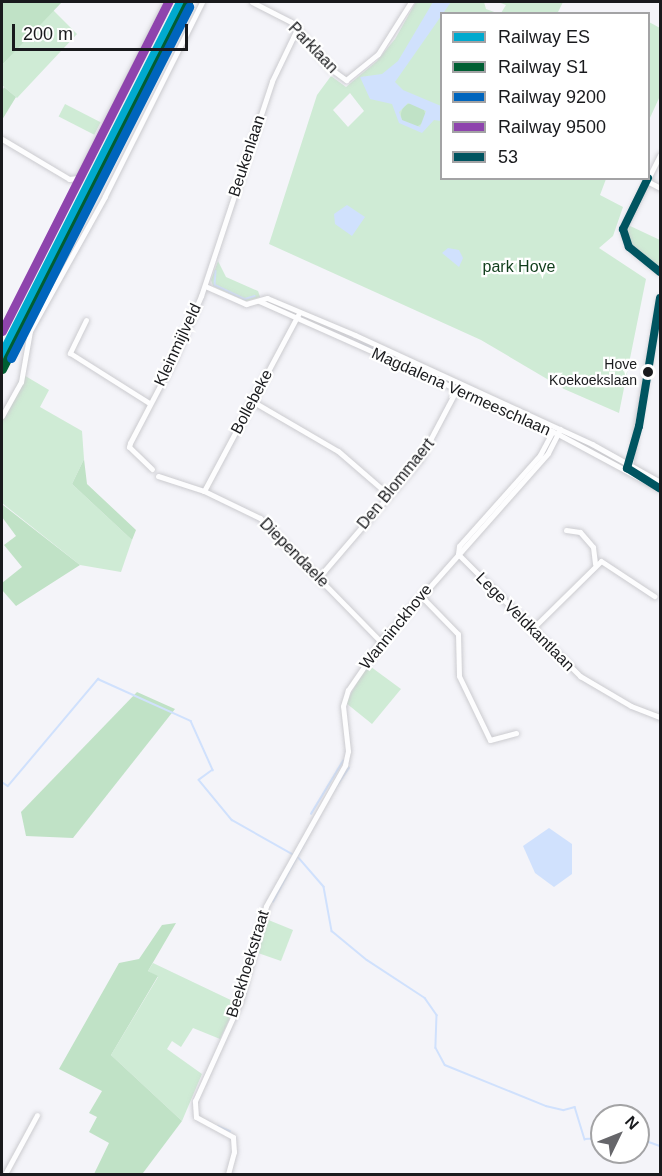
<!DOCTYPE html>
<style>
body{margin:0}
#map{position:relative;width:662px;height:1176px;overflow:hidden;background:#f4f4f9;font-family:Helvetica,sans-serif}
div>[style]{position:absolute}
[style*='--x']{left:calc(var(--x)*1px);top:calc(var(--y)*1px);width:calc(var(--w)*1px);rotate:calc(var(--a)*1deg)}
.green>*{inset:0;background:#cfebd5;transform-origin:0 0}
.forest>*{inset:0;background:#c0e2c6}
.round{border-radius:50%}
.water>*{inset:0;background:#d0e1fd}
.stream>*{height:1.5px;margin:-0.75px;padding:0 0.75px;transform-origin:0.75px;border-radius:0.75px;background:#d0e1fd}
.roads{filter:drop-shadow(0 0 2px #cbcbcf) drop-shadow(0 0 2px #cbcbcf)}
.street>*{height:5px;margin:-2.5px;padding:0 2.5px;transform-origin:2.5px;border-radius:2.5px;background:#fdfdfe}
.bus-1>*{height:8px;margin:-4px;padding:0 4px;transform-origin:4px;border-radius:4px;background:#005460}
.rail-1>*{height:9px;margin:-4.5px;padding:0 4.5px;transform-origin:4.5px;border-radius:4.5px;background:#00a9ce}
.rail-2>*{height:9px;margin:-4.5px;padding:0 4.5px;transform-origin:4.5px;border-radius:4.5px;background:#005f33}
.rail-3>*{height:9px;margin:-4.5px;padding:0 4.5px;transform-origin:4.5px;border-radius:4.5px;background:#0065bd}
.rail-4>*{height:9px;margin:-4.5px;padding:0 4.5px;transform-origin:4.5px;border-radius:4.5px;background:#8e44ad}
.dots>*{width:16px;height:16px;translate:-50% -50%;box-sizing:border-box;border:3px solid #fff;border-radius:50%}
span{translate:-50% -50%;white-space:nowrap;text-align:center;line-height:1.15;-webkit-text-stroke:4.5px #fff;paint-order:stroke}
.bus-label{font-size:14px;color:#191a1d}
.right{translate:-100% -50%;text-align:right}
.street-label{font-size:16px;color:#191a1d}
.park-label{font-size:16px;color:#103d1b}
.frame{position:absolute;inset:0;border:3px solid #191a1d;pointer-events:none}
.legend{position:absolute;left:440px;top:12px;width:210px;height:168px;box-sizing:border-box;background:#fff;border:2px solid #a3a3a5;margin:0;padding:8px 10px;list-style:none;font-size:18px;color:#191a1d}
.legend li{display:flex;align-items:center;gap:12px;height:30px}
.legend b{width:30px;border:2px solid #a3a3a5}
.north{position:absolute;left:590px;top:1104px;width:60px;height:60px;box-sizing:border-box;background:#fff;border:2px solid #a3a3a5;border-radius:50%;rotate:47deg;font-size:16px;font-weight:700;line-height:24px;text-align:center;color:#191a1d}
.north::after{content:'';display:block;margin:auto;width:21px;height:27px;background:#66666a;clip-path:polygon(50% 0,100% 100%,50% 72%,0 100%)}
.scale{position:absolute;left:12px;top:24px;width:176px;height:27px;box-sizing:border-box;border:3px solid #191a1d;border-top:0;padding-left:8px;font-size:18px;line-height:21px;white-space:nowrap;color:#191a1d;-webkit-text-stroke:4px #fff;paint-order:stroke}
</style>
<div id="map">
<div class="green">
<i style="clip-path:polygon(evenodd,416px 2px,484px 2px,486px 9px,497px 13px,442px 14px,442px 178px,606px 179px,600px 195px,623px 207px,613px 236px,599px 248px,646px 279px,619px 413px,564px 389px,481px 340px,269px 244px,317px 95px,331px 76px,346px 87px,377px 61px,395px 39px,416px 2px,350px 93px,364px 111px,348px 127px,333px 110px,350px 93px)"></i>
<i style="clip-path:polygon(498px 2px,563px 2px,557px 14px,501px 13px,506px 5px)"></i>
<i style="clip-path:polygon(53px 10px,77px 34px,17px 98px,2px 85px,2px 65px)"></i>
<i style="clip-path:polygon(649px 22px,660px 28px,660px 96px,649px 120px)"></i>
<i style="left:65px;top:104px;width:40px;height:14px;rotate:27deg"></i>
<i style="clip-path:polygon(628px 225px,660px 240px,660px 267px,629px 243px)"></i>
<i style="clip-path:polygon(218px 261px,226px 277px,258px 291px,260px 297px,246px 301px,213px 286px,211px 280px)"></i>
<i style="clip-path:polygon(22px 374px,49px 390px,40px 407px,82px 431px,84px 459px,72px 484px,132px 540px,121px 572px,80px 565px,2px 503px,2px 418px)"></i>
<i style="clip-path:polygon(367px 664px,401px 689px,372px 724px,346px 703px)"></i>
<i style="clip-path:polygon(266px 919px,293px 930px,281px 961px,258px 953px)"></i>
<i style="clip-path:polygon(153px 963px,237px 1003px,220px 1039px,193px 1028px,181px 1047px,172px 1041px,167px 1049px,202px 1074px,182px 1121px,111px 1055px,158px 977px,148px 971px)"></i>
</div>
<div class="forest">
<i style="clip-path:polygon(2px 2px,62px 2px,2px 65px)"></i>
<i style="clip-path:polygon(4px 87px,16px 97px,2px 120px,2px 91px)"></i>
<i class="round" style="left:401px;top:103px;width:24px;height:24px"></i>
<i style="clip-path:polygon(84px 459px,87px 484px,136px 530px,132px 540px,72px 484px)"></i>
<i style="clip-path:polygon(3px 505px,80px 565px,16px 606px,2px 590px,2px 583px,22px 567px,4px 545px,16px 536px,2px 517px)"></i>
<i style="clip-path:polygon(137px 692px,175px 709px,73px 838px,26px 836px,21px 812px)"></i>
<i style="clip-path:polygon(176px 923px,148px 971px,158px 976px,111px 1055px,182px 1121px,143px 1173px,94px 1174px,109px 1143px,89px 1132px,97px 1117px,89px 1113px,102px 1091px,59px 1069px,119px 963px,139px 959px,162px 925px)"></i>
</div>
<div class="water">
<i style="clip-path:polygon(evenodd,433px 2px,451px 2px,395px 82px,403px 90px,441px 106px,441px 121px,434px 120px,422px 133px,399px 123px,392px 104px,370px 99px,360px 77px,382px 74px,398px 61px,433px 2px,408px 103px,426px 111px,420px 127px,402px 120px,399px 112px,408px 103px)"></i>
<i style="clip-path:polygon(347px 205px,365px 217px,352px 236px,335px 224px,334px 214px)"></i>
<i style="clip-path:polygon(448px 248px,459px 250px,463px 258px,459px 267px,442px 253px)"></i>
<i style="clip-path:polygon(549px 828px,572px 844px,572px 874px,554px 887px,535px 873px,523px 846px)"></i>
</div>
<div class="stream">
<i style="--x:660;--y:133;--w:1;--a:-90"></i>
<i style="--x:216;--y:271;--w:14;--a:94"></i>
<i style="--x:215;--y:285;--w:33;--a:25"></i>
<i style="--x:245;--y:299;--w:10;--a:-17"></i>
<i style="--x:360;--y:343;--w:94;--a:23.3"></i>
<i style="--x:2;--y:782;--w:7;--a:34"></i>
<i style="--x:8;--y:786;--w:140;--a:-49.9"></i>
<i style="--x:98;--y:679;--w:102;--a:24.3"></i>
<i style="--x:191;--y:721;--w:54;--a:65.8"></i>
<i style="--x:213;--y:770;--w:17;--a:144"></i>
<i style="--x:199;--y:780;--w:52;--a:50.5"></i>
<i style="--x:232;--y:820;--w:71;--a:29.4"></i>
<i style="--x:332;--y:793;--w:30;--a:-56"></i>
<i style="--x:311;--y:814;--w:62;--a:-58.9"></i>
<i style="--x:299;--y:858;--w:38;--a:49"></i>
<i style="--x:324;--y:887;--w:45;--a:79.7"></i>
<i style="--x:332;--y:931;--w:45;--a:39.6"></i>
<i style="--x:367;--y:960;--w:69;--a:33.2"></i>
<i style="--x:425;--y:998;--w:21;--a:55"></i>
<i style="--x:437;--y:1015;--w:33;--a:92"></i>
<i style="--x:436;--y:1048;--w:19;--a:62"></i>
<i style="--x:445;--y:1065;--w:109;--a:22.1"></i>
<i style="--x:546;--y:1106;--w:18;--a:13"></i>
<i style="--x:564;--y:1110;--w:11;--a:-15"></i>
<i style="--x:575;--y:1107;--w:34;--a:73"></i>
<i style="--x:585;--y:1139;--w:17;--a:-3"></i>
<i style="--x:273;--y:902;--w:89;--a:-62"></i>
<i style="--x:218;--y:1126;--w:13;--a:23"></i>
<i style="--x:638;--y:1138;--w:23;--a:20"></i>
</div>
<div class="roads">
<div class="street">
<i style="--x:252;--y:2;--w:44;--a:27.1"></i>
<i style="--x:291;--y:22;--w:62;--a:49.6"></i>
<i style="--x:331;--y:69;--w:19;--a:36"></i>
<i style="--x:346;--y:80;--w:41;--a:-39.1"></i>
<i style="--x:378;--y:54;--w:62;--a:-57.6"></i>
<i style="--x:2;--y:139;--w:78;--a:30.8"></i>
<i style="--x:69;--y:179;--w:9;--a:-6"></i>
<i style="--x:78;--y:178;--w:197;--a:-63.4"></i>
<i style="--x:660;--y:155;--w:83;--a:116.6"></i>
<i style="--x:623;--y:229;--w:19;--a:72"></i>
<i style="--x:629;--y:247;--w:40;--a:39"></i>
<i style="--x:647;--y:181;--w:15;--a:28"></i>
<i style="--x:205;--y:286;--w:45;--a:23.7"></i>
<i style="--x:246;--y:304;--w:22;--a:-16"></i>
<i style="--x:267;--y:298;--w:95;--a:22.8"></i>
<i style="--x:355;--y:335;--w:261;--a:24.7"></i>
<i style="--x:592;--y:444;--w:78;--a:29.2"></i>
<i style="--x:259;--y:301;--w:327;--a:24"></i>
<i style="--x:558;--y:434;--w:116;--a:28.3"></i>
<i style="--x:86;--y:320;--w:37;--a:116"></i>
<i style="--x:70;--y:353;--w:93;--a:32.3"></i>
<i style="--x:252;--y:401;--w:99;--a:30.2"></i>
<i style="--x:338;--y:451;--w:67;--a:40.8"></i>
<i style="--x:2;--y:416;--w:39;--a:-61"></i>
<i style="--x:21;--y:382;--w:52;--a:-80"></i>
<i style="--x:30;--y:331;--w:154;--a:-60.9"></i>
<i style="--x:105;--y:196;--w:217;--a:-63.4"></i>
<i style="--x:630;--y:464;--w:169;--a:-79.8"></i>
<i style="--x:152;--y:469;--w:32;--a:-136"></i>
<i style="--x:129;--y:447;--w:4;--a:-76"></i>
<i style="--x:130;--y:443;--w:95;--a:-62.4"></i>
<i style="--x:174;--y:359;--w:69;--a:-66.8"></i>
<i style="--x:201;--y:296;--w:226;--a:-71.7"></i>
<i style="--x:272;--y:81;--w:58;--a:-64.3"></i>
<i style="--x:158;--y:476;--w:48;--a:18.1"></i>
<i style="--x:204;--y:491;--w:62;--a:25.7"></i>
<i style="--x:260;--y:518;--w:173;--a:45.7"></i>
<i style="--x:204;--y:491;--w:200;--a:-61.9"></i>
<i style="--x:566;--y:530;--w:14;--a:8"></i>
<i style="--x:580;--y:532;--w:20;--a:49"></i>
<i style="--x:593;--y:547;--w:17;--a:83"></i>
<i style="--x:458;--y:554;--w:173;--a:45"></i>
<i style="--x:580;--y:676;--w:59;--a:30.5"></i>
<i style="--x:631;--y:706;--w:31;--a:21"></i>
<i style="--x:458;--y:554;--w:8;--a:-83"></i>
<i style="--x:459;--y:546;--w:122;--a:-48.3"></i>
<i style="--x:540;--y:455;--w:27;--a:-62"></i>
<i style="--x:319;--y:577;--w:155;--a:-49.4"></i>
<i style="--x:420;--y:459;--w:81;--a:-62.2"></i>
<i style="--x:421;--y:596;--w:53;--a:45.8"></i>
<i style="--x:458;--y:634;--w:42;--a:88.6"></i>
<i style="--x:459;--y:676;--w:71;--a:64.2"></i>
<i style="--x:490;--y:740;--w:27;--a:-15"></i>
<i style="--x:531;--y:630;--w:98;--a:-44.6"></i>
<i style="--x:601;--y:561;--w:64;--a:33.4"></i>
<i style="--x:5;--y:1174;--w:67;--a:-61.5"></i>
<i style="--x:228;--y:1174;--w:23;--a:-75"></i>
<i style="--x:234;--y:1152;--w:15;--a:-94"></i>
<i style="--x:233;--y:1137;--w:42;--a:-151.6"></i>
<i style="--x:196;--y:1117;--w:16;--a:-94"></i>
<i style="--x:195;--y:1101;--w:109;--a:-65.6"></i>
<i style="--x:240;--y:1002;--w:99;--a:-74.8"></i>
<i style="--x:266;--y:906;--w:162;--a:-60.7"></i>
<i style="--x:345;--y:765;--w:14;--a:-78"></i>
<i style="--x:348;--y:751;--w:45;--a:-96.3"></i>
<i style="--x:343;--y:706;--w:17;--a:-73"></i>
<i style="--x:348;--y:690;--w:58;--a:-55.5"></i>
<i style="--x:381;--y:642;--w:252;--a:-48.5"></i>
<i style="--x:548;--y:453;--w:27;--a:-63"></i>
</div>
</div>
<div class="bus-1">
<i style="--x:648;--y:178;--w:57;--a:116.1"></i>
<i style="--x:623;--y:229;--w:19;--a:72"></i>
<i style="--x:629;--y:247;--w:40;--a:39"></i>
<i style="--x:660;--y:298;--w:130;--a:99.3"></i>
<i style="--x:639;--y:426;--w:44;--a:105.9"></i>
<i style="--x:627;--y:468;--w:39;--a:32"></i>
</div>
<div class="rail-1">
<i style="--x:2;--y:353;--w:394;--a:-63.1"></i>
</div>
<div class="rail-2">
<i style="--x:2;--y:369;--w:411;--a:-63.1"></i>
</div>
<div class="rail-3">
<i style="--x:11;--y:358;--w:394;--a:-63.1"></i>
</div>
<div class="rail-4">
<i style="--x:2;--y:331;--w:369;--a:-63.2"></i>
</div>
<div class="dots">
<i style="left:648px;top:372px;background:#191a1d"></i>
</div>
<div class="bus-label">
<span class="right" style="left:637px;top:372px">Hove<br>Koekoekslaan</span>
</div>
<div class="street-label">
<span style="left:313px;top:48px;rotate:46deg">Parklaan</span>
<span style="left:247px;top:156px;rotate:-72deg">Beukenlaan</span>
<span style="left:178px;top:345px;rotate:-65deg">Kleinmijlveld</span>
<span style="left:461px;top:392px;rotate:24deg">Magdalena Vermeeschlaan</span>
<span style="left:252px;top:402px;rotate:-62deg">Bollebeke</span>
<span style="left:396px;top:484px;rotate:-51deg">Den Blommaert</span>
<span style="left:294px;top:553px;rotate:45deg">Diependaele</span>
<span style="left:525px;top:622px;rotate:45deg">Lege Veldkantlaan</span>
<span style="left:396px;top:627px;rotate:-51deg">Wanninckhove</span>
<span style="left:248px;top:964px;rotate:-73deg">Beekhoekstraat</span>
</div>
<div class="park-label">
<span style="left:519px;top:267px">park Hove</span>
</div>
<div class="frame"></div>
<ul class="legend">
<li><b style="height:8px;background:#00a9ce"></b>Railway ES</li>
<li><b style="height:8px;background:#005f33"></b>Railway S1</li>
<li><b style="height:8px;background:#0065bd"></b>Railway 9200</li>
<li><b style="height:8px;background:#8e44ad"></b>Railway 9500</li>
<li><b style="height:8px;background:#005460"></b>53</li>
</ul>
<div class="north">N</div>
<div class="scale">200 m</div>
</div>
